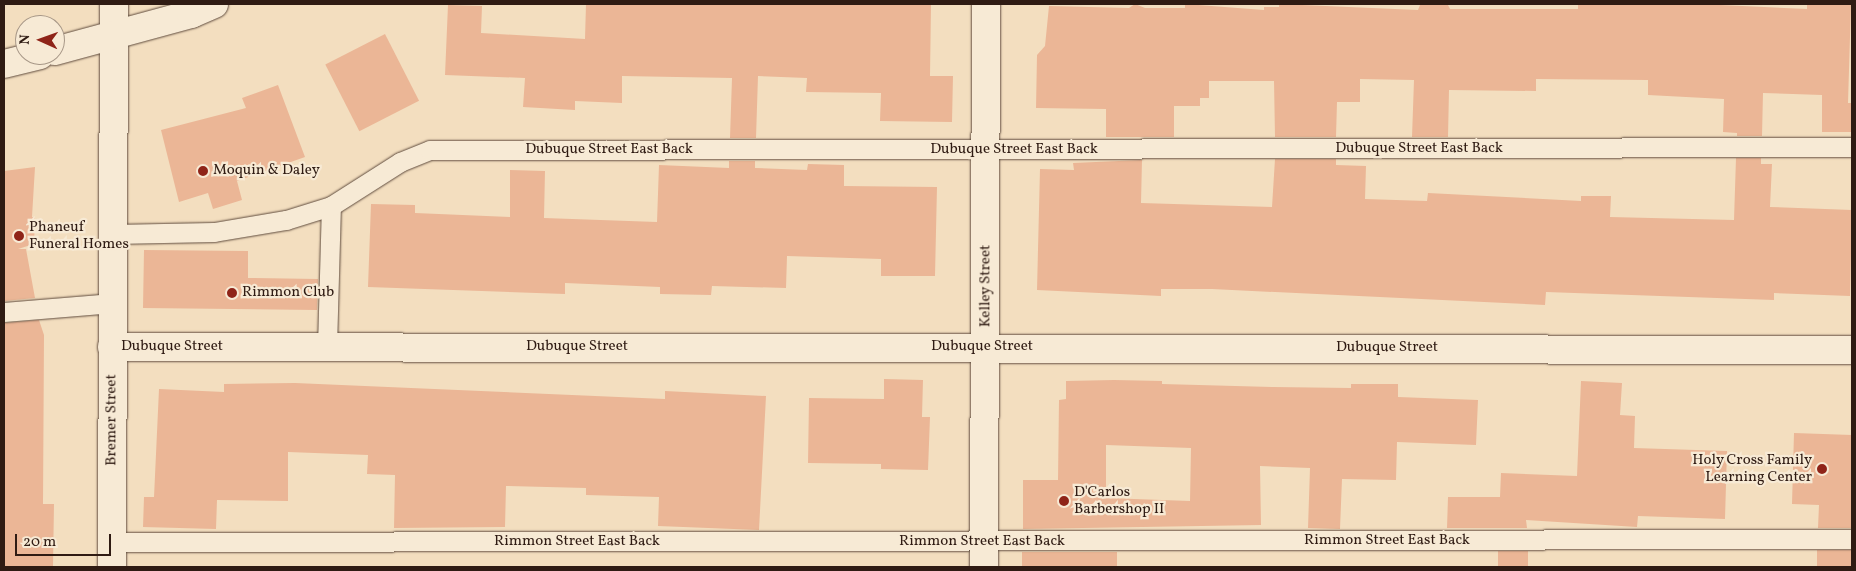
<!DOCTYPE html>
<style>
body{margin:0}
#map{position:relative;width:1856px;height:571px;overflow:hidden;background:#f3debf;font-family:Vollkorn,serif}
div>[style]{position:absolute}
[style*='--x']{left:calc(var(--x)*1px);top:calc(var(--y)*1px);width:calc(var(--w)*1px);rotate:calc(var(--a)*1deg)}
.building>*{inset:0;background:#ebb696;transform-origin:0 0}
.roads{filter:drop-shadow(0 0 1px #604c3e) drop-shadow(0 0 1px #604c3e)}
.lane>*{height:19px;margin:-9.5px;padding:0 9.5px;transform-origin:9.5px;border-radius:9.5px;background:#f7ead5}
.street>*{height:28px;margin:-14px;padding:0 14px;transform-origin:14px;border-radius:14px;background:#f7ead5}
.secondary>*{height:28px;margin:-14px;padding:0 14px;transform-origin:14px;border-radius:14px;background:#f7ead5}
.dots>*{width:14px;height:14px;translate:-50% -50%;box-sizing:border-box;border:2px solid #f7ead5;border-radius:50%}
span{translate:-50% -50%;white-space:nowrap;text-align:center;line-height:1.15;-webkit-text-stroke:4.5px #f7ead5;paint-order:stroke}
.street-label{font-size:15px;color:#2f1b13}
.poi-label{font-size:15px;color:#2f1b13}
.left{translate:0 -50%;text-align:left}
.right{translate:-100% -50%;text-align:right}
.frame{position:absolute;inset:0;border:5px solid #2f1b13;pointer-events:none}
.north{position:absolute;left:15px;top:15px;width:50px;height:50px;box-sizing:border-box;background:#f7ead5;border:1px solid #a79787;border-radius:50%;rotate:272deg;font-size:14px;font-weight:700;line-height:20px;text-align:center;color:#2f1b13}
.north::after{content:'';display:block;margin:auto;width:18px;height:22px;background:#8f2418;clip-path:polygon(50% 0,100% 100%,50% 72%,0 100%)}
.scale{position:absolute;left:15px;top:534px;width:96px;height:22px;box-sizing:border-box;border:2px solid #2f1b13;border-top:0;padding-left:6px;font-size:15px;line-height:18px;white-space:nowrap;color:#2f1b13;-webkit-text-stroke:4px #f7ead5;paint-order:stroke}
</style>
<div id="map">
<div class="building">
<i style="clip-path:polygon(586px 4px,931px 4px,930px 76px,953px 76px,952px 122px,880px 121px,881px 93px,806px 92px,807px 78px,758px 76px,756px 138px,730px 138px,732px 78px,622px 76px,622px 103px,575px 101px,575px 110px,523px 107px,525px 78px,445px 75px,448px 5px,482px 6px,481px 33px,585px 39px)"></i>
<i style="clip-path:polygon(1135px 4px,1145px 8px,1185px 8px,1185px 4px,1264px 10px,1264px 7px,1279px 7px,1279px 4px,1418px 10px,1420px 5px,1448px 5px,1450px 9px,1578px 9px,1578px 4px,1699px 4px,1807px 9px,1807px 4px,1851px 4px,1848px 103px,1852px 103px,1852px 132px,1822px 132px,1822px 95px,1763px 93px,1762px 136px,1737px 136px,1737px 133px,1723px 132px,1724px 99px,1648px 95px,1648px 80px,1536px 79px,1536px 91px,1449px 90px,1448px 137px,1412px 137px,1414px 80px,1360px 79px,1360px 102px,1337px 102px,1336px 137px,1275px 137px,1274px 81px,1209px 81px,1209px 98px,1200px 98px,1200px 106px,1174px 106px,1174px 137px,1106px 137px,1106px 109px,1036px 108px,1037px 55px,1045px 46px,1049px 6px,1129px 8px)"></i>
<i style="left:385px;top:34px;width:75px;height:67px;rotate:63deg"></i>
<i style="clip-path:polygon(278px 85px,305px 157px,237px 181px,242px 200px,213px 209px,208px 193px,179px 202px,161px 130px,246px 108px,242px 98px)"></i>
<i style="clip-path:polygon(1736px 158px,1761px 158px,1761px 164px,1772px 164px,1770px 207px,1852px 210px,1850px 296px,1774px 293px,1774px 300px,1546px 292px,1545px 305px,1212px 289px,1161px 289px,1161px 296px,1037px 290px,1040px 169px,1074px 170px,1073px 163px,1142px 160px,1141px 203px,1272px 207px,1275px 159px,1336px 159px,1336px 165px,1366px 166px,1365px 199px,1427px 201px,1428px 193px,1581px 201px,1581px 196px,1611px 196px,1610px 217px,1734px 220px)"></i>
<i style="clip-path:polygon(729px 161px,755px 161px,755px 168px,807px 170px,808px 164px,844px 165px,844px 186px,937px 187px,935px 276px,881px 276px,881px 259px,787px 256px,786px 288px,712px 286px,711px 295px,660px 294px,660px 287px,565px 283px,565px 294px,368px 287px,371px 204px,415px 205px,415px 213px,510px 217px,510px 170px,545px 171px,544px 218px,657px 222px,659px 165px,729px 168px)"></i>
<i style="clip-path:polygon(35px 167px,32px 217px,35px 218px,34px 244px,18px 249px,26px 249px,35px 298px,4px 301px,4px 171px)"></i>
<i style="clip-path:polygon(144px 250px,248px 251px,248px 278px,318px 279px,317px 310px,143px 308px)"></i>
<i style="clip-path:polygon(39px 320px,44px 335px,43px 504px,54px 504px,53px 567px,4px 567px,4px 323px)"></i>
<i style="clip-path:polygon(884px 379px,923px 380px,922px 417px,930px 417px,928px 470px,881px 469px,881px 464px,808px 463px,809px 398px,884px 399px)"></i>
<i style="clip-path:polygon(evenodd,1114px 380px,1162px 381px,1162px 384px,1273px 387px,1351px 388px,1351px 384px,1398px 384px,1398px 397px,1478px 400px,1476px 445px,1397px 442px,1396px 480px,1342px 479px,1340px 529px,1308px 528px,1310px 468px,1260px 466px,1261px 525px,1023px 529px,1023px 480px,1058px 480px,1059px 400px,1066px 399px,1066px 381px,1114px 380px,1106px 445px,1191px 448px,1190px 501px,1106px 498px,1106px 445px)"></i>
<i style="clip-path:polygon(1581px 381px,1622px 383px,1620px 415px,1635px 416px,1634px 448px,1727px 451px,1725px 519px,1638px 516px,1637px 527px,1526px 520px,1527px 528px,1447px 528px,1448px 497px,1500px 497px,1501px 473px,1577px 476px)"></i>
<i style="clip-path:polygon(295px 383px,665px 399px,665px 391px,766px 396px,759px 530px,658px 526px,659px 497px,586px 495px,586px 488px,506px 486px,505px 527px,394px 528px,395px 475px,367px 474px,368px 455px,288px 452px,288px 501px,217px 500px,216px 529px,143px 527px,144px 497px,154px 497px,159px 389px,224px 392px,224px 384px)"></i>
<i style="clip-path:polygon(1794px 433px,1852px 435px,1852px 528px,1818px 528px,1819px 505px,1792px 504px)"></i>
<i style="left:1817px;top:550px;width:35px;height:17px"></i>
<i style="left:1498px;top:551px;width:30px;height:16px"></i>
<i style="left:1022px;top:552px;width:95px;height:15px"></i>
</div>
<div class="roads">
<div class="lane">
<i style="--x:113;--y:234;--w:101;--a:-1.1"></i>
<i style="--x:214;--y:232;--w:73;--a:-9.5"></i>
<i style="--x:286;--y:220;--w:47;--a:-17.3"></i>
<i style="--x:4;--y:312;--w:109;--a:-4.7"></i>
<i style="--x:327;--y:347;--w:141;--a:-88.4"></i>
<i style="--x:331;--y:206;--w:82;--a:-32.5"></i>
<i style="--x:400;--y:162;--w:32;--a:-22"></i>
<i style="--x:430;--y:150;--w:1422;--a:-0.12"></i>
<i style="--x:112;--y:542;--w:1740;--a:-0.1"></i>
</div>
<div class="street">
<i style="--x:112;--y:347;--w:1740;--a:0.1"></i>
<i style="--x:112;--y:567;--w:563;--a:-89.8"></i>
</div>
<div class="secondary">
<i style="--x:55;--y:51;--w:141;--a:-15.2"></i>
<i style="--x:191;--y:14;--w:25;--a:-23"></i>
<i style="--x:4;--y:64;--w:37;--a:-14"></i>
<i style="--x:984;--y:567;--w:563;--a:-89.8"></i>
</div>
</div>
<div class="dots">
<i style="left:203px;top:171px;background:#8f2418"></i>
<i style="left:19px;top:236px;background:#8f2418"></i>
<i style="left:232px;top:293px;background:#8f2418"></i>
<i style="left:1822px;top:469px;background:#8f2418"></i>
<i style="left:1064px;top:501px;background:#8f2418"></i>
</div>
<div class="street-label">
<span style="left:1419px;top:149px">Dubuque Street East Back</span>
<span style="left:609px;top:150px">Dubuque Street East Back</span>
<span style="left:1014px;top:150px">Dubuque Street East Back</span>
<span style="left:986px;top:286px;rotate:-90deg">Kelley Street</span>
<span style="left:172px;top:347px">Dubuque Street</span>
<span style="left:577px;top:347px">Dubuque Street</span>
<span style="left:982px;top:347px">Dubuque Street</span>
<span style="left:1387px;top:348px">Dubuque Street</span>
<span style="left:112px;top:420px;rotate:-90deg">Bremer Street</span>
<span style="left:1387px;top:541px">Rimmon Street East Back</span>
<span style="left:577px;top:542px">Rimmon Street East Back</span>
<span style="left:982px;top:542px">Rimmon Street East Back</span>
</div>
<div class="poi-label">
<span class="left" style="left:213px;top:171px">Moquin &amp; Daley</span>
<span class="left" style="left:29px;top:236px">Phaneuf<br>Funeral Homes</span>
<span class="left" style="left:242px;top:293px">Rimmon Club</span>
<span class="right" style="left:1812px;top:469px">Holy Cross Family<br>Learning Center</span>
<span class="left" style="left:1074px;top:501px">D'Carlos<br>Barbershop II</span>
</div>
<div class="frame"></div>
<div class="north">N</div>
<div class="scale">20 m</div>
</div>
